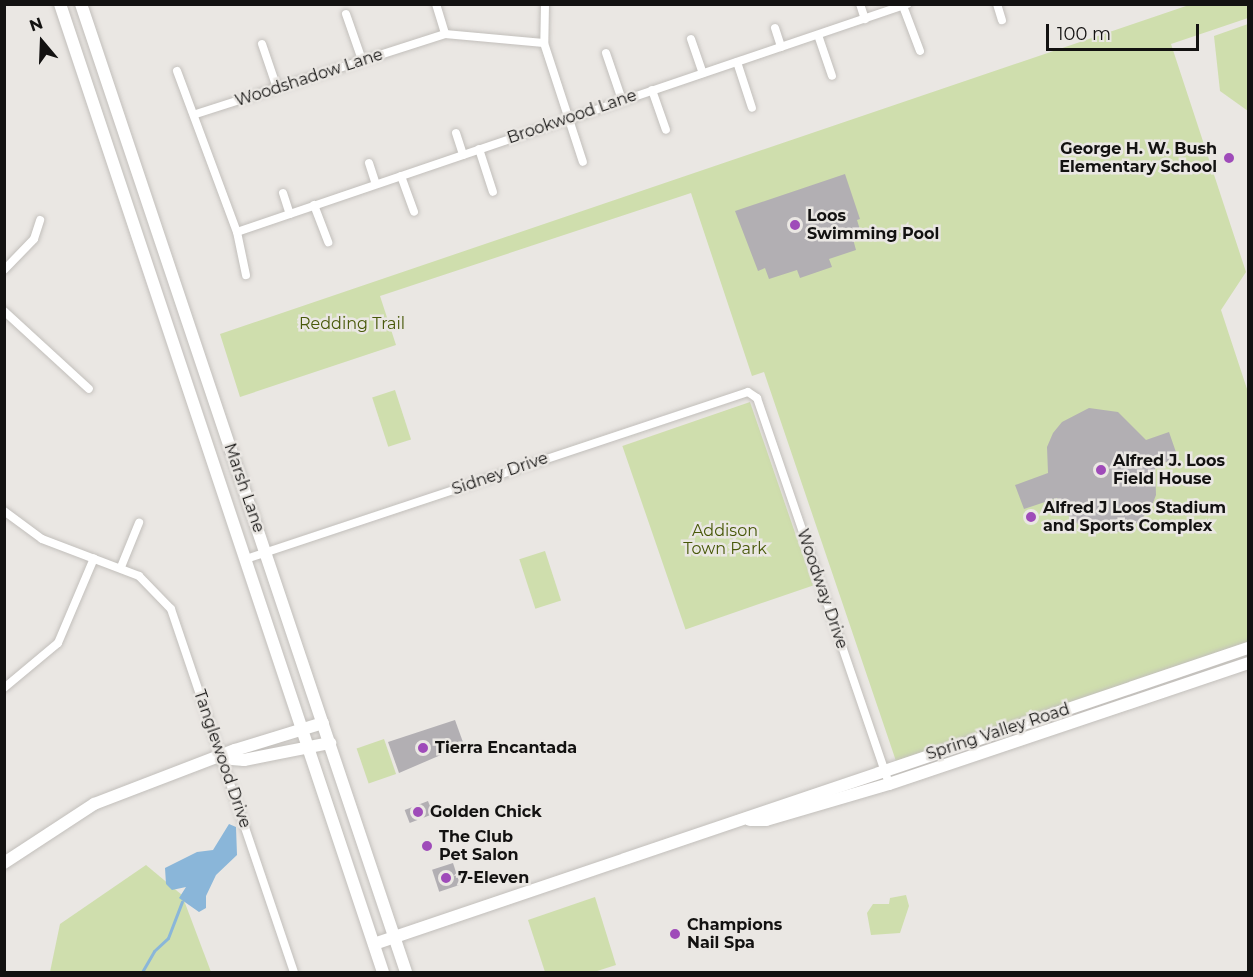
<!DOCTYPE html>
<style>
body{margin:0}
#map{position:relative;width:1253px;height:977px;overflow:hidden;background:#eae7e3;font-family:Montserrat,sans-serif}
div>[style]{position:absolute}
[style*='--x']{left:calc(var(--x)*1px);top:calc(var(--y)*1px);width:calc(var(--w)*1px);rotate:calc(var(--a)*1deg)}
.green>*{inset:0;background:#cfdead;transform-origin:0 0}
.water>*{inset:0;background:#8ab6d9}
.stream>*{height:3px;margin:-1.5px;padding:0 1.5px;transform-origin:1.5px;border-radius:1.5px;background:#8ab6d9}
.building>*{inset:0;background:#b2afb3;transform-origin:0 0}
.roads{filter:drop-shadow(0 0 2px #c2bfbb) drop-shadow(0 0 2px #c2bfbb)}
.street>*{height:8px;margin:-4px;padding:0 4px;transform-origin:4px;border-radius:4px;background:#fff}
.secondary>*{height:12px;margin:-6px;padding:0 6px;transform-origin:6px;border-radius:6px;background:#fff}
.dots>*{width:16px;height:16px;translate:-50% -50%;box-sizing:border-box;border:3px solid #eae7e3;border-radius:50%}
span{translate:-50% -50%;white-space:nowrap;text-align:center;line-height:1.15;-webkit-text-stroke:5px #eae7e3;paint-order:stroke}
.street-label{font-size:16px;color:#131211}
.poi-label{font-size:16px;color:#131211;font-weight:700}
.right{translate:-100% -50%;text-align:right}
.left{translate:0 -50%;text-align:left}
.park-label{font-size:16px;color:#485809}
.frame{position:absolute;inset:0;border:6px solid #131211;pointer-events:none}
.north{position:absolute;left:12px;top:12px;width:60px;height:60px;-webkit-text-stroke:4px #eae7e3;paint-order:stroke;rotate:341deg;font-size:16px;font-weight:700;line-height:24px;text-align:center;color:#131211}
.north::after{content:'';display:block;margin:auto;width:21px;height:27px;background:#131211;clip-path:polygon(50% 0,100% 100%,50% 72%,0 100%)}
.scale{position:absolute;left:1046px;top:24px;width:153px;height:27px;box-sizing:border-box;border:3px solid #131211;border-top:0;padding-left:8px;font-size:18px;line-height:21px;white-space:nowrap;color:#131211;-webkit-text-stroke:4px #eae7e3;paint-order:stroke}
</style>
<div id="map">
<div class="green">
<i style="clip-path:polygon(1189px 5px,1248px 5px,1248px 18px,1171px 44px,1246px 272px,1221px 310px,1248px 392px,1248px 643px,896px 761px,764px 372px,752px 376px,691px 193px,380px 296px,396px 345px,240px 397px,220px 334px)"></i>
<i style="clip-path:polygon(1248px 24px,1248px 111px,1220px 91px,1214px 36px)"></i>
<i style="left:395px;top:390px;width:52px;height:24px;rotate:72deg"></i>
<i style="left:750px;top:402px;width:194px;height:135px;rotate:71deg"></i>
<i style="left:545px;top:551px;width:52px;height:27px;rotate:72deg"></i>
<i style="left:384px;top:739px;width:37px;height:29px;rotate:71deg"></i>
<i style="clip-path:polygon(146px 865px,182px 895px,211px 972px,50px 972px,60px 924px)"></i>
<i style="clip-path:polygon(906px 895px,909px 906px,900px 933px,871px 935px,867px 913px,873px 904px,889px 904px,890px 898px)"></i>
<i style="clip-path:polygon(595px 897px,616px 965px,594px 972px,545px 972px,528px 920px)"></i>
</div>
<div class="water">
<i style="clip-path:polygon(229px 824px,236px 827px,237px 855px,216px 875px,206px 896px,206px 908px,199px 912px,179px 898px,186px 887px,172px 890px,166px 884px,165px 868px,197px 852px,213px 850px)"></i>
</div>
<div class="stream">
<i style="--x:142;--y:972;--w:24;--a:-60"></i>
<i style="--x:154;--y:951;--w:19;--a:-43"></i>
<i style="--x:168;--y:938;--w:39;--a:-69"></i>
</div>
<div class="building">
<i style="clip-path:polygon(845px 174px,860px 219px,857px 220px,862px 236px,853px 239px,856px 250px,829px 259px,832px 267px,800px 278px,797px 270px,769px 279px,765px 268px,758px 271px,735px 211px)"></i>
<i style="clip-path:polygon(1089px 408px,1118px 412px,1146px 440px,1169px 432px,1178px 458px,1155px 466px,1156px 495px,1151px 508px,1139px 522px,1115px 533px,1085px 530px,1063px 511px,1057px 498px,1024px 509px,1015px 485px,1048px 473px,1047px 447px,1053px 433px,1062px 422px)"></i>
<i style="clip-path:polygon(455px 720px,464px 745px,399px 773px,388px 742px)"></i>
<i style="left:428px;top:801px;width:14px;height:25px;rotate:69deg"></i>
<i style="left:453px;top:863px;width:23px;height:22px;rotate:72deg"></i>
</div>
<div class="roads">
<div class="street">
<i style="--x:436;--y:4;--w:31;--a:73"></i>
<i style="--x:545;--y:4;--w:39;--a:91"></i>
<i style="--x:544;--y:43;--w:125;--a:71.9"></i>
<i style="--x:860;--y:4;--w:16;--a:72"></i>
<i style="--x:997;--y:4;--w:17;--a:73"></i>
<i style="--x:903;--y:6;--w:48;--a:69.3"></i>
<i style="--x:346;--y:14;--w:49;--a:70.8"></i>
<i style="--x:775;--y:28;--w:20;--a:72"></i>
<i style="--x:818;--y:35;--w:43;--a:71.1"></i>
<i style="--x:691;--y:39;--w:36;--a:71"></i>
<i style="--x:262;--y:44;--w:46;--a:71.2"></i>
<i style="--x:606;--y:53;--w:50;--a:71.2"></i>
<i style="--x:737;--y:62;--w:48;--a:71.9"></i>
<i style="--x:177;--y:71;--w:172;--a:69.6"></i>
<i style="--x:237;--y:232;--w:44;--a:78.2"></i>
<i style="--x:652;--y:90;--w:42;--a:70.7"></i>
<i style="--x:196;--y:114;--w:262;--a:-17.8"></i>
<i style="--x:445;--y:34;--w:99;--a:5.2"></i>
<i style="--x:456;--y:133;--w:23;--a:72"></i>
<i style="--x:479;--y:149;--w:45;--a:72"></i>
<i style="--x:369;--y:163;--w:22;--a:72"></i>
<i style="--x:401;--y:176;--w:38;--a:70"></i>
<i style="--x:283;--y:193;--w:22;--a:72"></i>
<i style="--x:314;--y:205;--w:40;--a:69"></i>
<i style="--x:237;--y:232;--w:708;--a:-18.79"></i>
<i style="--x:4;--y:270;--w:43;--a:-45.9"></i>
<i style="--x:34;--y:239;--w:20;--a:-72"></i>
<i style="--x:4;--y:311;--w:115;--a:42.5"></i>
<i style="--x:4;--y:511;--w:47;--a:36.4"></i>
<i style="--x:42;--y:539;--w:104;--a:20.9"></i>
<i style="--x:139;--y:576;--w:46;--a:45.9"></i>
<i style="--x:171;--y:609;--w:383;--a:71.3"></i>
<i style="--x:246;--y:559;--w:529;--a:-18.4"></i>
<i style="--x:748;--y:392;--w:11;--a:34"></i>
<i style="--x:757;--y:398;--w:408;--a:71.1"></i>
<i style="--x:121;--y:567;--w:48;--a:-67.8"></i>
<i style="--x:4;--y:688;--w:70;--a:-39.8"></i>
<i style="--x:58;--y:643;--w:92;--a:-67"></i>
</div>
<div class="secondary">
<i style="--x:60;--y:4;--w:1020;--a:71.55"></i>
<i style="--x:81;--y:4;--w:1021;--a:71.44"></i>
<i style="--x:220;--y:758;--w:24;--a:5"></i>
<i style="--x:244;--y:760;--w:88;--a:-11.2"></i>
<i style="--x:750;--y:820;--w:16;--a:0"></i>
<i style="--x:766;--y:820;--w:128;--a:-16.3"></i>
<i style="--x:889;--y:784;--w:379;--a:-18.6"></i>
<i style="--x:4;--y:863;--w:108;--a:-33.2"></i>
<i style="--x:94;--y:804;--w:151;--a:-21"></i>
<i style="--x:235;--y:750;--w:92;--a:-17.1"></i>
<i style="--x:374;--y:944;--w:923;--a:-18.71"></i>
</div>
</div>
<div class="dots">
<i style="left:1229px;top:158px;background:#9f4bb9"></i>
<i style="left:795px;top:225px;background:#9f4bb9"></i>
<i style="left:1101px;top:470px;background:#9f4bb9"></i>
<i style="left:1031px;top:517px;background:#9f4bb9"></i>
<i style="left:423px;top:748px;background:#9f4bb9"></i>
<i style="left:418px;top:812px;background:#9f4bb9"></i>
<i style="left:427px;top:846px;background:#9f4bb9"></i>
<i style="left:446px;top:878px;background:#9f4bb9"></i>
<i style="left:675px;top:934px;background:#9f4bb9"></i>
</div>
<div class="street-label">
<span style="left:309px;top:78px;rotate:-18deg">Woodshadow Lane</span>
<span style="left:572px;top:117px;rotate:-19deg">Brookwood Lane</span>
<span style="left:500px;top:474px;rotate:-19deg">Sidney Drive</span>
<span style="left:244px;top:488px;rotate:71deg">Marsh Lane</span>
<span style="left:822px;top:589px;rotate:71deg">Woodway Drive</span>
<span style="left:998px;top:732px;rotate:-18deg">Spring Valley Road</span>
<span style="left:222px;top:759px;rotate:71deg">Tanglewood Drive</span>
</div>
<div class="poi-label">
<span class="right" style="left:1217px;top:158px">George H. W. Bush<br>Elementary School</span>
<span class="left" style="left:807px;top:225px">Loos<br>Swimming Pool</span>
<span class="left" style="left:1113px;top:470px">Alfred J. Loos<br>Field House</span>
<span class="left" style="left:1043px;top:517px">Alfred J Loos Stadium<br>and Sports Complex</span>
<span class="left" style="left:435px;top:748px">Tierra Encantada</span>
<span class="left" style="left:430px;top:812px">Golden Chick</span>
<span class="left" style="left:439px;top:846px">The Club<br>Pet Salon</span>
<span class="left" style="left:458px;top:878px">7-Eleven</span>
<span class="left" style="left:687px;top:934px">Champions<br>Nail Spa</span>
</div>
<div class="park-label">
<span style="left:352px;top:324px">Redding Trail</span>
<span style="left:725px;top:540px">Addison<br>Town Park</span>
</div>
<div class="frame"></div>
<div class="north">N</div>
<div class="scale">100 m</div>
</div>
